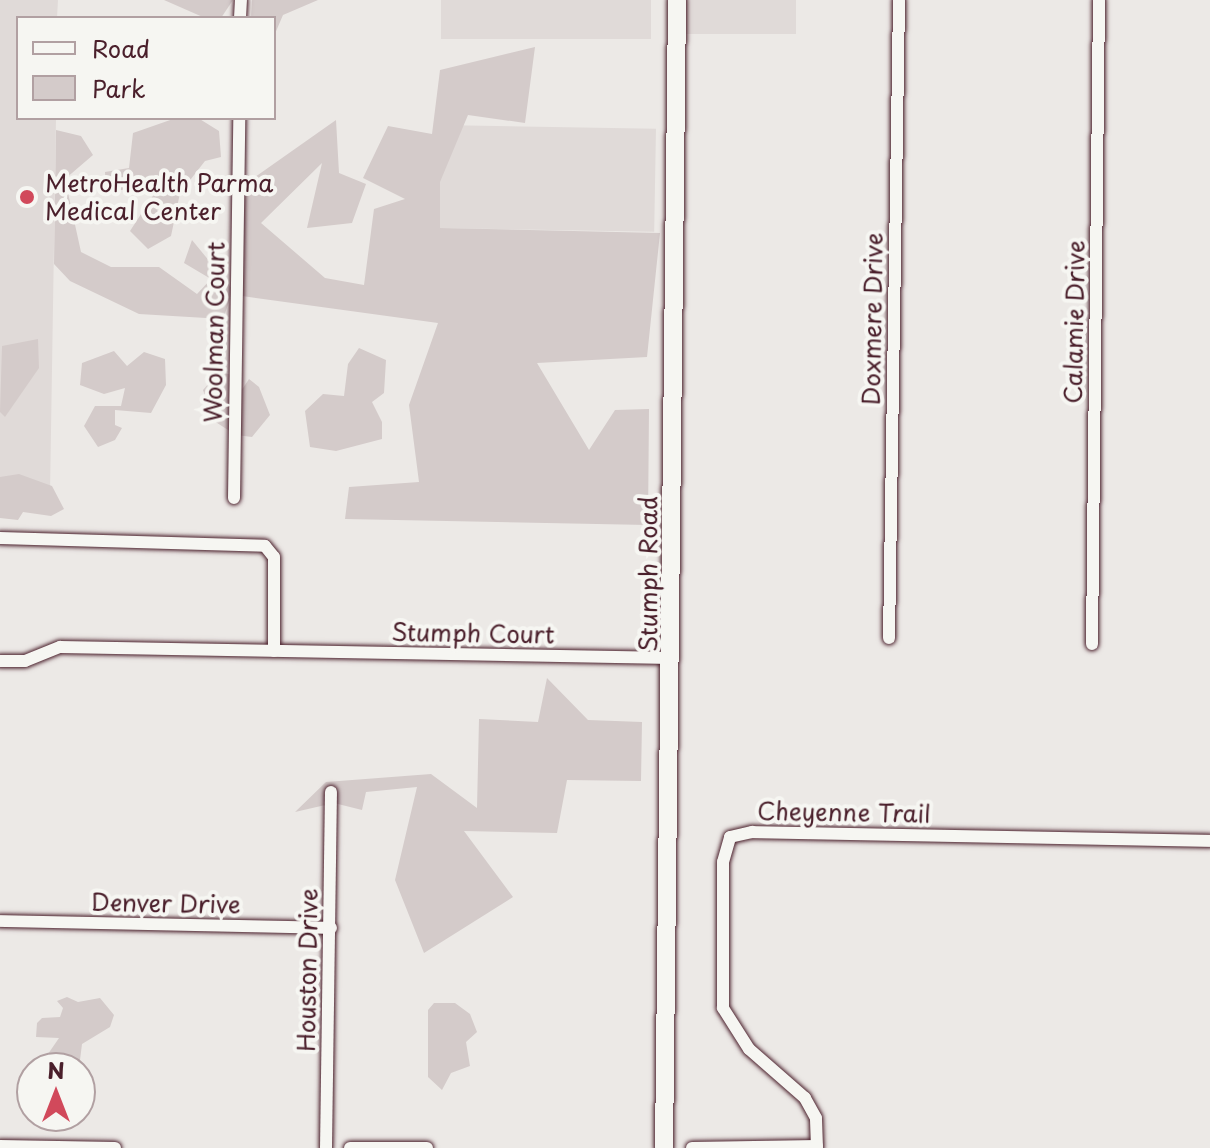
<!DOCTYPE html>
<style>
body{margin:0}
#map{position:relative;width:1210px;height:1148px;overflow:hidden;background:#ece9e6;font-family:"Playpen Sans",sans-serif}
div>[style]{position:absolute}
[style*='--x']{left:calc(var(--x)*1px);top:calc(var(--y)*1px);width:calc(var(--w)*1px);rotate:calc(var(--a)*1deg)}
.built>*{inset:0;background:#e0dad8;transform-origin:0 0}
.green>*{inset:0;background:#d4cbca}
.roads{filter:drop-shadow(0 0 2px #4a1f2b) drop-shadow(0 0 2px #4a1f2b)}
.street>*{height:12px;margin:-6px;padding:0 6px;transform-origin:6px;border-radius:6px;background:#f6f6f2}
.secondary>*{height:18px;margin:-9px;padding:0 9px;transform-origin:9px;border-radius:9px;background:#f6f6f2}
.dots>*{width:22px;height:22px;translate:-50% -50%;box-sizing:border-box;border:4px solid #f6f6f2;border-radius:50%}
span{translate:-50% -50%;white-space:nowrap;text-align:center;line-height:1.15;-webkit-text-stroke:8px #f6f6f2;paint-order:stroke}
.poi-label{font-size:24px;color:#4a1f2b}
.left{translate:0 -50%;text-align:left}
.street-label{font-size:24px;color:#4a1f2b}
.legend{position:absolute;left:16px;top:16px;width:260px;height:104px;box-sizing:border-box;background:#f6f6f2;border:2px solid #b1a0a2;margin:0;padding:10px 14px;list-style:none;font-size:24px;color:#4a1f2b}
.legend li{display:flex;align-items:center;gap:16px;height:40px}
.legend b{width:40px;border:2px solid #b1a0a2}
.north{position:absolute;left:16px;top:1052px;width:80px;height:80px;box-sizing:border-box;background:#f6f6f2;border:2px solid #b1a0a2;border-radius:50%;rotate:0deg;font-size:22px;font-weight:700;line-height:32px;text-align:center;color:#4a1f2b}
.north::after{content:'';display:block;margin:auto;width:28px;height:36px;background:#d1495b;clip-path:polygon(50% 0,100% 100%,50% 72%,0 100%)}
</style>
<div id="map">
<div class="built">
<i style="clip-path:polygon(0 0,58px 0,57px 18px,18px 18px,18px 118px,56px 118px,50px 494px,0 494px)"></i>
<i style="left:441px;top:0;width:210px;height:39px"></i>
<i style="left:685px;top:0;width:111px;height:34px"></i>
<i style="left:440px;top:125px;width:216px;height:103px;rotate:1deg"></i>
</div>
<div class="green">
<i style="clip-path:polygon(164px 0,233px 0,221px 18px,205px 18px)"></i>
<i style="clip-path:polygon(252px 0,318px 0,283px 15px,274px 36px,274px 18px,251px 18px)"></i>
<i style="clip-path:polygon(535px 47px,525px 123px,468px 115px,440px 182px,440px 228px,660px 233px,647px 357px,537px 363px,589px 450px,615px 410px,649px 409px,648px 525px,345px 519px,349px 487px,419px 482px,409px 405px,438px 323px,242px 296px,245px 184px,336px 120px,339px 173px,366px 184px,352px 223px,307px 228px,322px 163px,261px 223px,325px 278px,364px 285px,374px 209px,405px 199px,363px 178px,388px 126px,432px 134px,440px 70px)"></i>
<i style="clip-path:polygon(176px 118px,198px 118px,219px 131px,221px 157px,205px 161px,180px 193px,171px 236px,148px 249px,130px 231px,160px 185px,106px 192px,105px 172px,129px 168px,133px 133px)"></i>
<i style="clip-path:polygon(56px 130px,81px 136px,93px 155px,65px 179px,81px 252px,111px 267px,159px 267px,197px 294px,211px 279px,184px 263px,192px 240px,233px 290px,223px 319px,139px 314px,70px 281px,54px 264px)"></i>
<i style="clip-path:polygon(38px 339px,39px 368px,5px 417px,0 412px,2px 346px)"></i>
<i style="clip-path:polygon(359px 348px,386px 360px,384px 393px,372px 402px,382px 422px,382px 439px,336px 451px,310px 447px,305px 411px,323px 394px,344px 396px,348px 364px)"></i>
<i style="clip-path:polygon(114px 351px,127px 366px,144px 352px,165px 359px,166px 385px,151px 413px,115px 410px,115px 425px,122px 428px,115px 440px,98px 447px,84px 426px,95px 406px,121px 406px,125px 388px,104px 394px,80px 385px,82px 363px)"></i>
<i style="clip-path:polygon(219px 372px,237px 376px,239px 394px,249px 379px,259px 387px,270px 415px,252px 437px,236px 435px,214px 421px,203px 390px)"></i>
<i style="clip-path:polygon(19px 474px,52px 486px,64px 509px,51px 516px,23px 512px,18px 520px,0 518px,0 477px)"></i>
<i style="clip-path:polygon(547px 678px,588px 720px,642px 722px,641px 781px,567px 780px,557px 833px,464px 831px,513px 897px,424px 953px,395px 880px,417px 787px,366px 792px,362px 810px,334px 803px,295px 812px,326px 782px,431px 774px,477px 808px,479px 719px,538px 722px)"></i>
<i style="clip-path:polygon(67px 997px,78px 1002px,100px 998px,114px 1015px,110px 1027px,82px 1044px,79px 1068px,48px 1068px,48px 1054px,59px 1038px,36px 1037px,37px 1023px,42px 1018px,60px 1017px,63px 1008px,57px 1001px)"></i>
<i style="clip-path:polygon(434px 1003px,455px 1003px,470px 1014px,477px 1032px,466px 1042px,470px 1066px,451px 1073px,442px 1090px,428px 1077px,428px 1010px)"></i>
</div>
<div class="roads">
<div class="street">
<i style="--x:240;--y:18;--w:18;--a:-87"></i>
<i style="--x:234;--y:498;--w:380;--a:-89.2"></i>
<i style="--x:0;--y:538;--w:265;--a:1.7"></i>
<i style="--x:265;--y:546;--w:14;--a:51"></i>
<i style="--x:274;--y:557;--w:94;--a:90"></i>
<i style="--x:889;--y:638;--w:638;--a:-89.1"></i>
<i style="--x:1092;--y:644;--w:644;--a:-89.38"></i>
<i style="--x:0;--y:661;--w:25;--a:0"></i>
<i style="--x:25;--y:661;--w:38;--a:-22"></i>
<i style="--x:60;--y:647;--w:612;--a:1.03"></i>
<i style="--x:0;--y:921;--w:331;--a:1.2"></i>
<i style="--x:0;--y:1146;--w:115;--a:1"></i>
<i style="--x:326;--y:1148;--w:356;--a:-89.2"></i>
<i style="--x:350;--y:1148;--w:77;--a:0"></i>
<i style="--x:692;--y:1148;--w:125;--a:-0.9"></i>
<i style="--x:817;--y:1148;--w:30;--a:-92"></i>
<i style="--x:816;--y:1118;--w:23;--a:-119"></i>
<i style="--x:805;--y:1098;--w:74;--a:-138.8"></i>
<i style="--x:749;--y:1049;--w:49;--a:-122.4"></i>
<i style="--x:723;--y:1008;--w:146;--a:-90"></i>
<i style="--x:723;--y:862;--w:26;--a:-74"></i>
<i style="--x:730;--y:837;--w:23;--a:-13"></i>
<i style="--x:752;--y:832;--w:458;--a:1.1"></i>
</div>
<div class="secondary">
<i style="--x:664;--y:1148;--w:1148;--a:-89.35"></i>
</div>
</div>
<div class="dots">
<i style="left:27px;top:197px;background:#d1495b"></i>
</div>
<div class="poi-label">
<span class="left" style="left:45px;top:197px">MetroHealth Parma<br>Medical Center</span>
</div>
<div class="street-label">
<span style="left:872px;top:319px;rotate:-89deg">Doxmere Drive</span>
<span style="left:1074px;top:322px;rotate:-89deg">Calamie Drive</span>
<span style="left:214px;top:332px;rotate:-89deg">Woolman Court</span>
<span style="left:648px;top:574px;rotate:-90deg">Stumph Road</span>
<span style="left:473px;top:633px;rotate:1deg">Stumph Court</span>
<span style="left:844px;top:812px;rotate:1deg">Cheyenne Trail</span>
<span style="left:166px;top:903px;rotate:1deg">Denver Drive</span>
<span style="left:307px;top:970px;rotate:-89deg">Houston Drive</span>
</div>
<ul class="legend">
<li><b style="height:10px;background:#f6f6f2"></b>Road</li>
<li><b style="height:22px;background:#d4cbca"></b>Park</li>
</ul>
<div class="north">N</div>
</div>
